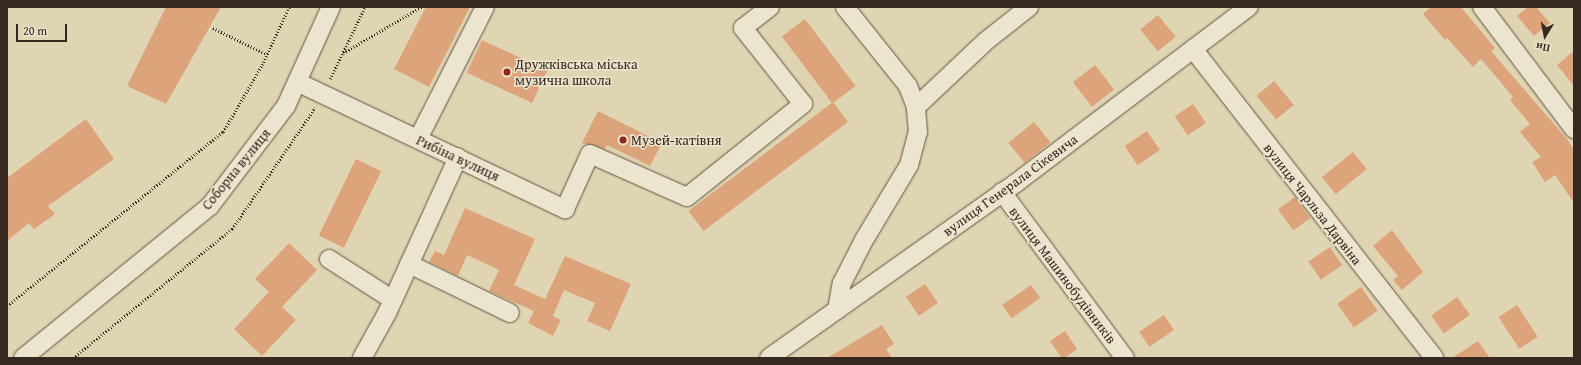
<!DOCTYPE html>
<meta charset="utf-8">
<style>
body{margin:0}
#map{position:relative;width:1581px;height:365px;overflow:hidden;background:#e0d5b3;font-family:"Gentium Book Plus",serif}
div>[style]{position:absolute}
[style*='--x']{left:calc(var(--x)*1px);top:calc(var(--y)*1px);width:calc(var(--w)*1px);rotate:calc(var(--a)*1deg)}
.building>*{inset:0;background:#dda47b;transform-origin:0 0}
.path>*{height:2.5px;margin-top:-1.25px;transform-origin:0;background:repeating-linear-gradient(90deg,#37291f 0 1px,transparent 0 3px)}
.roads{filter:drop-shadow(0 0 1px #615444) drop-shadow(0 0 1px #615444)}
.minor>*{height:18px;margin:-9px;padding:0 9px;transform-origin:9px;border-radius:9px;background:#ebe4ce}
.dots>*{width:11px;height:11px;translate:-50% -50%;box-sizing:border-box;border:2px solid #ebe4ce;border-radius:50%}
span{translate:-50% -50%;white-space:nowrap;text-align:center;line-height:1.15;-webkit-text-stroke:3px #ebe4ce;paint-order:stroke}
.poi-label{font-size:14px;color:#37291f}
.left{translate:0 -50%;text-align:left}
.street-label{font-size:14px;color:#37291f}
.frame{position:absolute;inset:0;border:8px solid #37291f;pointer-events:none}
.north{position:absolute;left:1525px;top:16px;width:40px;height:40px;-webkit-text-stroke:3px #ebe4ce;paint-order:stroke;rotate:190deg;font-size:11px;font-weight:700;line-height:16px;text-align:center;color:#37291f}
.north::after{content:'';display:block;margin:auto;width:14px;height:18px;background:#37291f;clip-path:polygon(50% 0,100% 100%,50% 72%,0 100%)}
.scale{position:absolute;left:16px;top:24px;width:51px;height:18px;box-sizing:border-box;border:2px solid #37291f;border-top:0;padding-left:5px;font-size:12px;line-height:14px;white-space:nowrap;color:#37291f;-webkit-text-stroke:3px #ebe4ce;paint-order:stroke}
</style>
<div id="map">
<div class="building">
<i style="clip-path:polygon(166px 7px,221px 7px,166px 104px,127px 86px)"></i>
<i style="clip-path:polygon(426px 7px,470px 7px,429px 87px,394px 69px)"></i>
<i style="clip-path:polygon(1431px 7px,1461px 7px,1495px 48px,1491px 51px,1567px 139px,1574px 150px,1574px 203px,1555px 175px,1545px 182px,1532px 162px,1541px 157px,1520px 132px,1530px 124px,1510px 100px,1513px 97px,1481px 59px,1473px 67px,1447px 38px,1445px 40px,1423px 14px)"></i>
<i style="clip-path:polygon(1528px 7px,1536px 7px,1550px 23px,1534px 36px,1517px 16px)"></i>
<i style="left:1158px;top:15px;width:28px;height:23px;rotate:51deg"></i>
<i style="left:805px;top:19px;width:84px;height:29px;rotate:53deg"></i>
<i style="left:482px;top:40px;width:72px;height:36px;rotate:25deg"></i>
<i style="clip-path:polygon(1574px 51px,1574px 86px,1557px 65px)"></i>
<i style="left:1095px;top:65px;width:31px;height:28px;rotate:52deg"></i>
<i style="left:1274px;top:81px;width:31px;height:23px;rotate:50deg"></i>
<i style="left:833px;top:102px;width:25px;height:181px;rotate:53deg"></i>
<i style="left:1193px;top:104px;width:23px;height:22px;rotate:56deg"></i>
<i style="clip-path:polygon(598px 111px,662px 143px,650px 166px,607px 145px,605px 149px,582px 143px)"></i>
<i style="clip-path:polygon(86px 119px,114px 159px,48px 206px,55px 214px,34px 229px,29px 223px,7px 241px,7px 178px)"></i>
<i style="left:1034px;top:122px;width:26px;height:33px;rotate:51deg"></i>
<i style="left:1147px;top:131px;width:23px;height:27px;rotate:56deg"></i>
<i style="left:1353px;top:152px;width:22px;height:40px;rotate:51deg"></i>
<i style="left:356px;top:159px;width:28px;height:85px;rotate:26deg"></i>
<i style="left:1295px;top:197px;width:26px;height:21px;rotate:54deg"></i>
<i style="clip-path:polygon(465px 208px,535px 239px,514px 285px,545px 299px,565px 256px,631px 284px,610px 331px,587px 321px,595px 303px,564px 290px,553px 316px,561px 320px,553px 336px,528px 323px,534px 311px,489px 291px,499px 270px,467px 255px,458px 276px,429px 262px,435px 251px,444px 255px)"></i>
<i style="clip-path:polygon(1392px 230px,1423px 272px,1402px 290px,1393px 280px,1398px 276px,1373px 246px)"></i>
<i style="clip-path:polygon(289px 243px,317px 270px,282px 307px,296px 320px,262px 356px,234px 329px,269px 292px,255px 279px)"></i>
<i style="left:1330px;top:247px;width:22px;height:26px;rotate:56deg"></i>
<i style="left:925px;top:284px;width:23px;height:23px;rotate:56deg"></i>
<i style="left:1031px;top:285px;width:16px;height:35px;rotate:55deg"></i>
<i style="left:1361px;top:287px;width:29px;height:29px;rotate:55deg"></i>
<i style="left:1457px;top:297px;width:22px;height:32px;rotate:54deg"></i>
<i style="left:1517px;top:305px;width:38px;height:22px;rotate:57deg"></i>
<i style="left:1164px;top:315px;width:18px;height:30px;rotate:56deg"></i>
<i style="clip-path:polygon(882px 325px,894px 344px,886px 349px,892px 358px,827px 358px)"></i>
<i style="left:1065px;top:331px;width:22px;height:18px;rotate:56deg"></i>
<i style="clip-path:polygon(1478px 341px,1490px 358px,1452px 358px)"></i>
</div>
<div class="path">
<i style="--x:213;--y:28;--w:59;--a:26.1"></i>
<i style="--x:343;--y:53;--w:91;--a:-30.5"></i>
<i style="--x:330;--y:79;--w:80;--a:-64.1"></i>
<i style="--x:7;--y:306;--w:277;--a:-38.9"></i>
<i style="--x:223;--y:132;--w:78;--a:-59.8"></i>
<i style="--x:262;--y:65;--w:64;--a:-65"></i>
<i style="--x:73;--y:358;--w:205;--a:-39.1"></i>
<i style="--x:232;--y:229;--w:147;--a:-55.6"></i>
</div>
<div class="roads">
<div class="minor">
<i style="--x:1482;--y:7;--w:153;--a:53"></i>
<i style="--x:1193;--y:49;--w:392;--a:52"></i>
<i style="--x:297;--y:82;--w:297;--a:25.4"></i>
<i style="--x:565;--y:209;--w:60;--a:-65.6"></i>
<i style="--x:590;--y:154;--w:106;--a:23.9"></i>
<i style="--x:687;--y:197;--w:149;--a:-38.7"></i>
<i style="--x:803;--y:104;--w:97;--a:-128.3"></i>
<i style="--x:743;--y:28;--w:34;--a:-38"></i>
<i style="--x:916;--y:107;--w:96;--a:-43.3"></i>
<i style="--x:986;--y:41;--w:55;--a:-38.3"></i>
<i style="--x:418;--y:139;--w:148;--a:-63.1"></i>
<i style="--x:1002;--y:192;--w:207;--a:53.5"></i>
<i style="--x:329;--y:259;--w:76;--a:32.6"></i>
<i style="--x:409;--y:264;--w:112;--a:25.9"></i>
<i style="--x:837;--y:310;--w:27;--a:-80"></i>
<i style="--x:842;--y:283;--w:48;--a:-62.9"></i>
<i style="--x:864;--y:240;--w:87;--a:-59"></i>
<i style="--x:909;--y:165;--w:34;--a:-75"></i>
<i style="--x:918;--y:132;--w:25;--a:-95"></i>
<i style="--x:916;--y:107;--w:22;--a:-111"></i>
<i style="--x:908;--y:86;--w:101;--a:-128.6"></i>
<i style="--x:23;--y:358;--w:241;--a:-39.1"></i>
<i style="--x:210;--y:206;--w:126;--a:-52.8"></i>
<i style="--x:286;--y:106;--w:109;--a:-65.6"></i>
<i style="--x:362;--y:358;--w:51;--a:-60.9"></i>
<i style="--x:387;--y:313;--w:171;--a:-65.5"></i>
<i style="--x:769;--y:358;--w:303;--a:-35.3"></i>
<i style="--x:1016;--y:183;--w:292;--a:-37.1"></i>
</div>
</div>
<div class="dots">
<i style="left:507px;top:72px;background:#8f2418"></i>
<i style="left:623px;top:140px;background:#8f2418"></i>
</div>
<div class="poi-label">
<span class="left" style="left:515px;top:72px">Дружківська міська<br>музична школа</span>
<span class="left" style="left:631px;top:140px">Музей-катівня</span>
</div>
<div class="street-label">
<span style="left:458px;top:158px;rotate:25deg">Рибіна вулиця</span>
<span style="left:236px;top:169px;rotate:-51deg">Соборна вулиця</span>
<span style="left:1010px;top:185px;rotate:-36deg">вулиця Генерала Сікевича</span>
<span style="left:1313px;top:204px;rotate:52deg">вулиця Чарльза Дарвіна</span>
<span style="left:1063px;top:275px;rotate:53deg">вулиця Машинобудівників</span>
</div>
<div class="frame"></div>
<div class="north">Пн</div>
<div class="scale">20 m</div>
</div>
